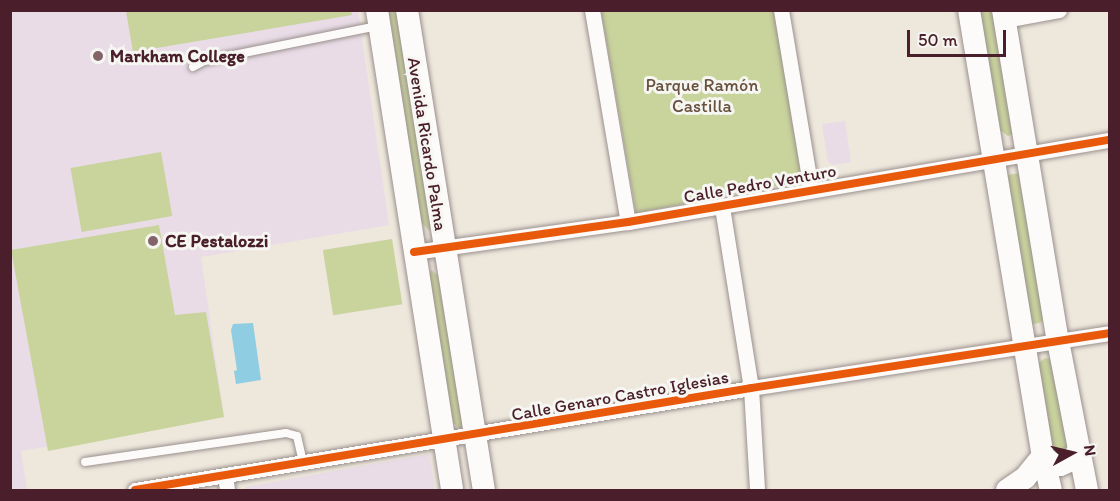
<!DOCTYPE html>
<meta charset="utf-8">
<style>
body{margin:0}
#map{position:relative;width:1120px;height:501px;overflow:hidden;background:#ede7dc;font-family:Itim,sans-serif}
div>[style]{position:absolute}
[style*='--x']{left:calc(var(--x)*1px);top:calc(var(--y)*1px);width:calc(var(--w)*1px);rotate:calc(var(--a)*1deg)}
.built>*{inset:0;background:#e9dce7}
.green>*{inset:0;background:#c9d39c;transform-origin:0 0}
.water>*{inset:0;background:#8ecde2}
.roads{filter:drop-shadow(0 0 2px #9a908d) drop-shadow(0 0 2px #9a908d)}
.lane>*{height:8px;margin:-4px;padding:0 4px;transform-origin:4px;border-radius:4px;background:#fcfbfa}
.street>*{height:15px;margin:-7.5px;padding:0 7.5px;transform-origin:7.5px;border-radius:7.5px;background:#fcfbfa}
.secondary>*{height:22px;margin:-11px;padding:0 11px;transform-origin:11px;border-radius:11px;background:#fcfbfa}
.cycleway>*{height:8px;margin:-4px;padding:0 4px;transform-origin:4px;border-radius:4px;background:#e8590c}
.dots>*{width:16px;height:16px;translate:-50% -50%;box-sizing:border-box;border:3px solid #f6f6f2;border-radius:50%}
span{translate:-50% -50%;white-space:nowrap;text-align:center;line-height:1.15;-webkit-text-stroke:6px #f6f6f2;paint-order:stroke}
.poi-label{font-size:18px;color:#4a1f2b;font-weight:700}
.left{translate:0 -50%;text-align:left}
.park-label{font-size:18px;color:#67503d}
.street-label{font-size:18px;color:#4a1f2b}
.frame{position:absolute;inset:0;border:12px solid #4a1f2b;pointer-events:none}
.north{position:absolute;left:1042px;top:423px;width:60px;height:60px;-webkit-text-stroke:4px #f6f6f2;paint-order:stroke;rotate:82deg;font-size:16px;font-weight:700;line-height:24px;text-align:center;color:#4a1f2b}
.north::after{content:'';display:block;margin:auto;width:21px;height:27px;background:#4a1f2b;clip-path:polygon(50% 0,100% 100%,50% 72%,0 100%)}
.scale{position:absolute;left:907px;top:30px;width:99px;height:27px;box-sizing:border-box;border:3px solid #4a1f2b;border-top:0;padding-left:8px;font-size:18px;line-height:21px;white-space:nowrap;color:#4a1f2b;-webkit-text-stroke:4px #f6f6f2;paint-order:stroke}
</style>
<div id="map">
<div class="built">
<i style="clip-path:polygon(10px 11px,358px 11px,389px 225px,201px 257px,224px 417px,21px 451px,27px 490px,10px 490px)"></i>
<i style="clip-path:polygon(845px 121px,851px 162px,832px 165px,828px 162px,822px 124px)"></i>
<i style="clip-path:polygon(429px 454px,435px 490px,245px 490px,245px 487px)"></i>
</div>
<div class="green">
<i style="clip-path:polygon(351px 11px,352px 15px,133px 52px,126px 11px)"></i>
<i style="clip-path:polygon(387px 11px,400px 11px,433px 217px,430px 231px,419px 220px)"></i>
<i style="clip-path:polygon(601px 11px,774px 11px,802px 181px,636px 213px)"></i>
<i style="clip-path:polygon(979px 11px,998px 11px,1016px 133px,1008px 136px,997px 128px)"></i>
<i style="left:161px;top:152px;width:65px;height:92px;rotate:80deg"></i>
<i style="clip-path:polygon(1023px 173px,1047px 313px,1042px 322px,1031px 325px,1006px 175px)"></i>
<i style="clip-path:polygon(159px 225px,175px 315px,206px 312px,224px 417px,48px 451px,11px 250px)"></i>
<i style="left:392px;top:239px;width:66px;height:70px;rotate:81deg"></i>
<i style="clip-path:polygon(431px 270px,442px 278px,465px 419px,460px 429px,449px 419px,427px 282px)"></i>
<i style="clip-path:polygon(1045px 358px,1054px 360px,1069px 454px,1051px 456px,1035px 366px)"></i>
</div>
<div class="water">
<i style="clip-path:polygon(253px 323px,261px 380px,236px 384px,234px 371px,237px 370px,231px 330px,233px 324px)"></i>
</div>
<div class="roads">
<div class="lane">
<i style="--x:193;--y:67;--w:13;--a:-29"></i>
<i style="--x:204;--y:61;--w:177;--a:-11.4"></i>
<i style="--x:85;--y:462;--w:203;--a:-8.2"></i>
<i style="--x:286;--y:433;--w:11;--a:15"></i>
<i style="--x:297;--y:436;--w:28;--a:77"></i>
</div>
<div class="street">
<i style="--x:592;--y:10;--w:215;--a:80.4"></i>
<i style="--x:781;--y:10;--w:182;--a:80.5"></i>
<i style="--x:1005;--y:20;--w:55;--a:-10.5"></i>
<i style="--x:722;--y:207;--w:183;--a:80.9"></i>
<i style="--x:751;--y:388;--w:102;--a:86.6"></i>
<i style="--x:414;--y:252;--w:216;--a:-8"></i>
<i style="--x:628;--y:222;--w:489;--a:-9.7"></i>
<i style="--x:225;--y:475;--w:15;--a:82"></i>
<i style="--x:135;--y:490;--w:624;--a:-9.4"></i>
<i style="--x:751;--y:388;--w:363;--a:-8.7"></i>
</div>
<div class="secondary">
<i style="--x:377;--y:10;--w:486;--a:81.1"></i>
<i style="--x:407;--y:10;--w:486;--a:80.9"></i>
<i style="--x:969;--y:10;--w:452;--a:80.6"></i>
<i style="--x:1043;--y:456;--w:35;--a:77"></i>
<i style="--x:1003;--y:10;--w:336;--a:80.6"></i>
<i style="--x:1058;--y:341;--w:152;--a:79"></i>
<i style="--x:1007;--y:490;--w:22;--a:-34"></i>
<i style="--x:1025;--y:478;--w:28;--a:-51"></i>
<i style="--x:1043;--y:456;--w:12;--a:42"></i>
<i style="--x:1052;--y:464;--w:8;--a:7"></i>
<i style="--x:1060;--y:465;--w:13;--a:-23"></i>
<i style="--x:1072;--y:460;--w:11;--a:-56"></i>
</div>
</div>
<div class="cycleway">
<i style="--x:414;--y:252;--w:216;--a:-8"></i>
<i style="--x:628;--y:222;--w:489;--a:-9.7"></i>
<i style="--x:135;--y:490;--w:624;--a:-9.4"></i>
<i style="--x:751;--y:388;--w:363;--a:-8.7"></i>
</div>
<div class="dots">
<i style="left:98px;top:56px;background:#836569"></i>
<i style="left:153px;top:241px;background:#836569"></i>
</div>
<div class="poi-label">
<span class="left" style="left:110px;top:56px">Markham College</span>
<span class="left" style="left:165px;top:241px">CE Pestalozzi</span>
</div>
<div class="park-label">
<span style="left:702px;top:96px">Parque Ramón<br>Castilla</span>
</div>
<div class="street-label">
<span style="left:427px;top:144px;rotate:81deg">Avenida Ricardo Palma</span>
<span style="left:760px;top:184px;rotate:-10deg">Calle Pedro Venturo</span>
<span style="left:620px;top:396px;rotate:-10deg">Calle Genaro Castro Iglesias</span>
</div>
<div class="frame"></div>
<div class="north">N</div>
<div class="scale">50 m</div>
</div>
